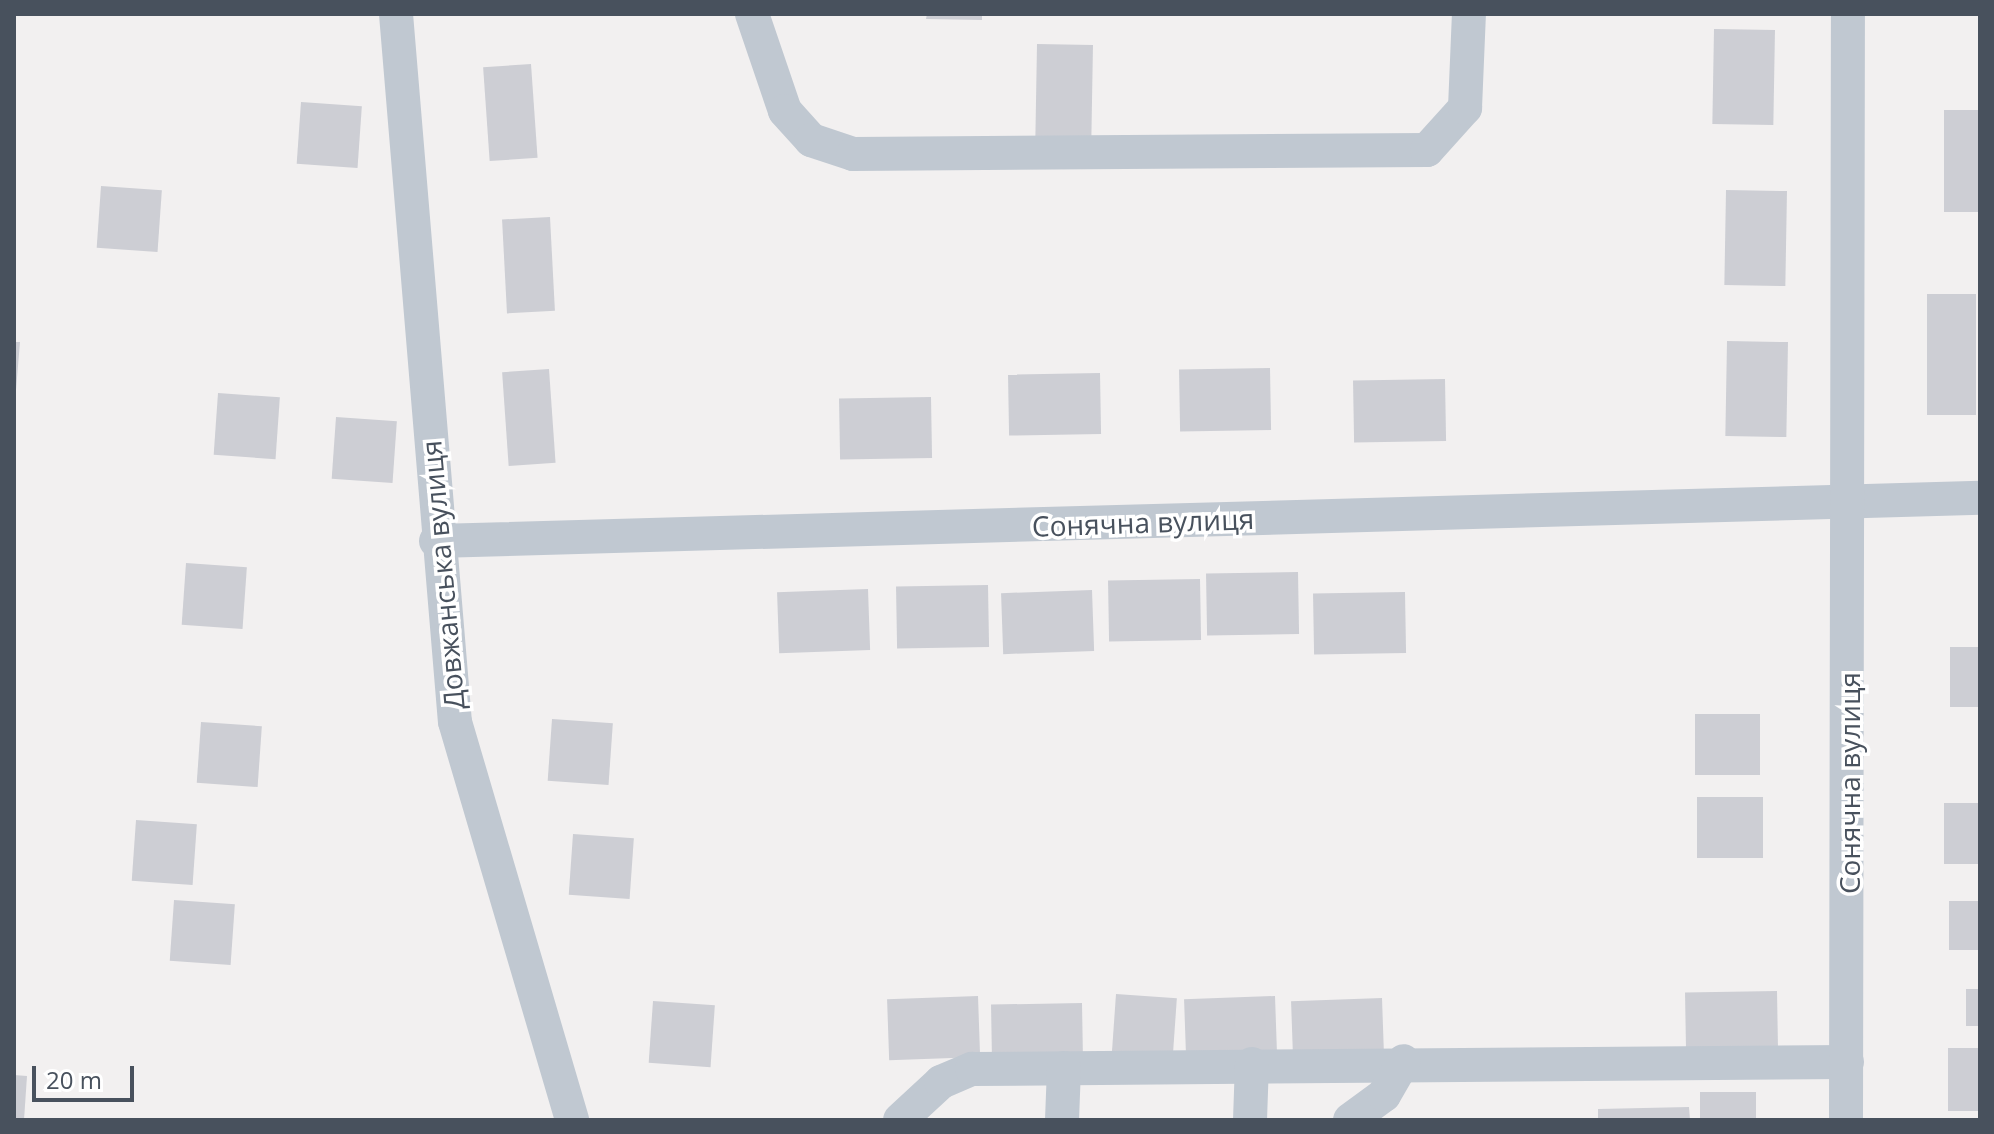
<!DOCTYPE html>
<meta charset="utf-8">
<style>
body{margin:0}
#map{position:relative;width:1994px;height:1134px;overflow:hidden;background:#f2f0f0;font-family:"Open Sans",sans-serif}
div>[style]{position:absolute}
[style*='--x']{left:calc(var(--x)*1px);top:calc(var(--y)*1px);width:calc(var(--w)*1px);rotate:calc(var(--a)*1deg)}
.building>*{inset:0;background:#cdced4;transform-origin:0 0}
.minor>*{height:34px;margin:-17px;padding:0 17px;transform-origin:17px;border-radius:17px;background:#c0c8d1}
span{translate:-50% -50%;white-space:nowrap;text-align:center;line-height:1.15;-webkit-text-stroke:7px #fff;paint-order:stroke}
.street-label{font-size:28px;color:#48515d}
.frame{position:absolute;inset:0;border:16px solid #48515d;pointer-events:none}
.scale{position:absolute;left:32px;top:1066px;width:102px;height:36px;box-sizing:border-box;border:4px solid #48515d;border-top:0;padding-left:10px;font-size:24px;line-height:28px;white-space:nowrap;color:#48515d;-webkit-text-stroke:6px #fff;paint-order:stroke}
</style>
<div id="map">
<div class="building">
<i style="clip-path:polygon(927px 14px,982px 14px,982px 20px,926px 19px)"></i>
<i style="left:1714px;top:29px;width:61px;height:95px;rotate:1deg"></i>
<i style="left:1037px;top:44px;width:56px;height:97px;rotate:1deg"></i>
<i style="left:531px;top:64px;width:94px;height:48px;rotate:86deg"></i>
<i style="left:301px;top:102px;width:61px;height:62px;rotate:4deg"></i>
<i style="left:1944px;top:110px;width:36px;height:102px"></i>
<i style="left:101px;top:186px;width:61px;height:62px;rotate:4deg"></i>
<i style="left:1726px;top:190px;width:61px;height:95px;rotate:1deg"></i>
<i style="left:550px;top:217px;width:94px;height:48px;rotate:87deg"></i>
<i style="left:1927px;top:294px;width:49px;height:121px"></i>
<i style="left:1727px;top:341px;width:61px;height:95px;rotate:1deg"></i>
<i style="clip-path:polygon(14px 342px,20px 342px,16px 390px,14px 390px)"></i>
<i style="left:1270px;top:368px;width:62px;height:91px;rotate:89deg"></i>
<i style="left:549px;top:369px;width:94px;height:47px;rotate:86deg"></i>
<i style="left:1100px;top:373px;width:61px;height:92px;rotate:89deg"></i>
<i style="left:1445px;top:379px;width:62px;height:92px;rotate:89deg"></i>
<i style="left:218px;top:393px;width:62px;height:62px;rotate:4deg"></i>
<i style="left:931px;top:397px;width:61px;height:92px;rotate:89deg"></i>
<i style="left:336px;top:417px;width:61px;height:62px;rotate:4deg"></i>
<i style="left:186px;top:563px;width:61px;height:62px;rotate:4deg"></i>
<i style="left:1298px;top:572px;width:62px;height:92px;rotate:89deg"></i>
<i style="left:1200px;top:579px;width:61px;height:92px;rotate:89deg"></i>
<i style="left:988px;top:585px;width:62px;height:92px;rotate:89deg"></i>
<i style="left:868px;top:589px;width:61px;height:91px;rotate:88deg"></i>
<i style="left:1092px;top:590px;width:61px;height:91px;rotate:88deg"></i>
<i style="left:1405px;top:592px;width:61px;height:92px;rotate:89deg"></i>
<i style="left:1950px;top:647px;width:30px;height:60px"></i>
<i style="left:1695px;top:714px;width:65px;height:61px"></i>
<i style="left:552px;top:719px;width:61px;height:62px;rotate:4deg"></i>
<i style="left:201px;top:722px;width:61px;height:61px;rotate:4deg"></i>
<i style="left:1697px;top:797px;width:66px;height:61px"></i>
<i style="left:1980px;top:803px;width:61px;height:36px;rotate:90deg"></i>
<i style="left:136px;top:820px;width:61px;height:61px;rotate:4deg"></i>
<i style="left:573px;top:834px;width:61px;height:61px;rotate:4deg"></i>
<i style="left:174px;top:900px;width:61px;height:61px;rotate:4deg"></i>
<i style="left:1980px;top:901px;width:49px;height:31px;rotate:90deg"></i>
<i style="left:1966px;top:989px;width:14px;height:37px"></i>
<i style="left:1777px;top:991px;width:62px;height:92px;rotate:89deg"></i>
<i style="left:1116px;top:994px;width:61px;height:61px;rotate:4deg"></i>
<i style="left:978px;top:996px;width:61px;height:91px;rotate:88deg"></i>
<i style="left:1275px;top:996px;width:61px;height:91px;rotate:88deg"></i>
<i style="left:1382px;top:998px;width:62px;height:91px;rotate:88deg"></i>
<i style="left:653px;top:1001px;width:62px;height:62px;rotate:4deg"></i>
<i style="left:1082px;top:1003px;width:62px;height:91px;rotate:89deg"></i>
<i style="left:1980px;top:1048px;width:63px;height:32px;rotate:90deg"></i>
<i style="clip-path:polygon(14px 1075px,27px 1076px,24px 1120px,14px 1120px)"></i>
<i style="left:1700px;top:1092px;width:56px;height:28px"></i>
<i style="clip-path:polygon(1689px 1107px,1690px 1120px,1598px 1120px,1598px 1109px)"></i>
</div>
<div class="minor">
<i style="--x:396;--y:14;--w:710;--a:85.24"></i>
<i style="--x:455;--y:722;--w:415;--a:73.6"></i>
<i style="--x:752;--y:14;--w:102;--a:71.2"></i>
<i style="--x:785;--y:111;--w:39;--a:48"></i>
<i style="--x:811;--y:140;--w:44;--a:18.4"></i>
<i style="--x:853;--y:154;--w:574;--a:-0.4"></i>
<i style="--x:1427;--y:150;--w:57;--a:-47.9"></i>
<i style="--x:1465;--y:108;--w:94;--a:-87.6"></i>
<i style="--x:436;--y:541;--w:1545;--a:-1.6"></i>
<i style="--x:900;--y:1120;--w:56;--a:-42.8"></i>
<i style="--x:941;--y:1082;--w:34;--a:-23"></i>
<i style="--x:972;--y:1069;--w:875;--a:-0.46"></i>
<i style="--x:1062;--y:1120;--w:52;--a:-87.8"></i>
<i style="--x:1250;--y:1120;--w:56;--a:-88"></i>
<i style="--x:1350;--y:1120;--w:42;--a:-36.3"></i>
<i style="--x:1384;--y:1095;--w:39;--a:-60"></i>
<i style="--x:1846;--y:1120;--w:1106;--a:-89.9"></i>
</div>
<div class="street-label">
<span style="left:1143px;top:522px;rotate:-2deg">Сонячна вулиця</span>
<span style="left:442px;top:575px;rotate:-95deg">Довжанська вулиця</span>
<span style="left:1849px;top:783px;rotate:-90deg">Сонячна вулиця</span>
</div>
<div class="frame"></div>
<div class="scale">20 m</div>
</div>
